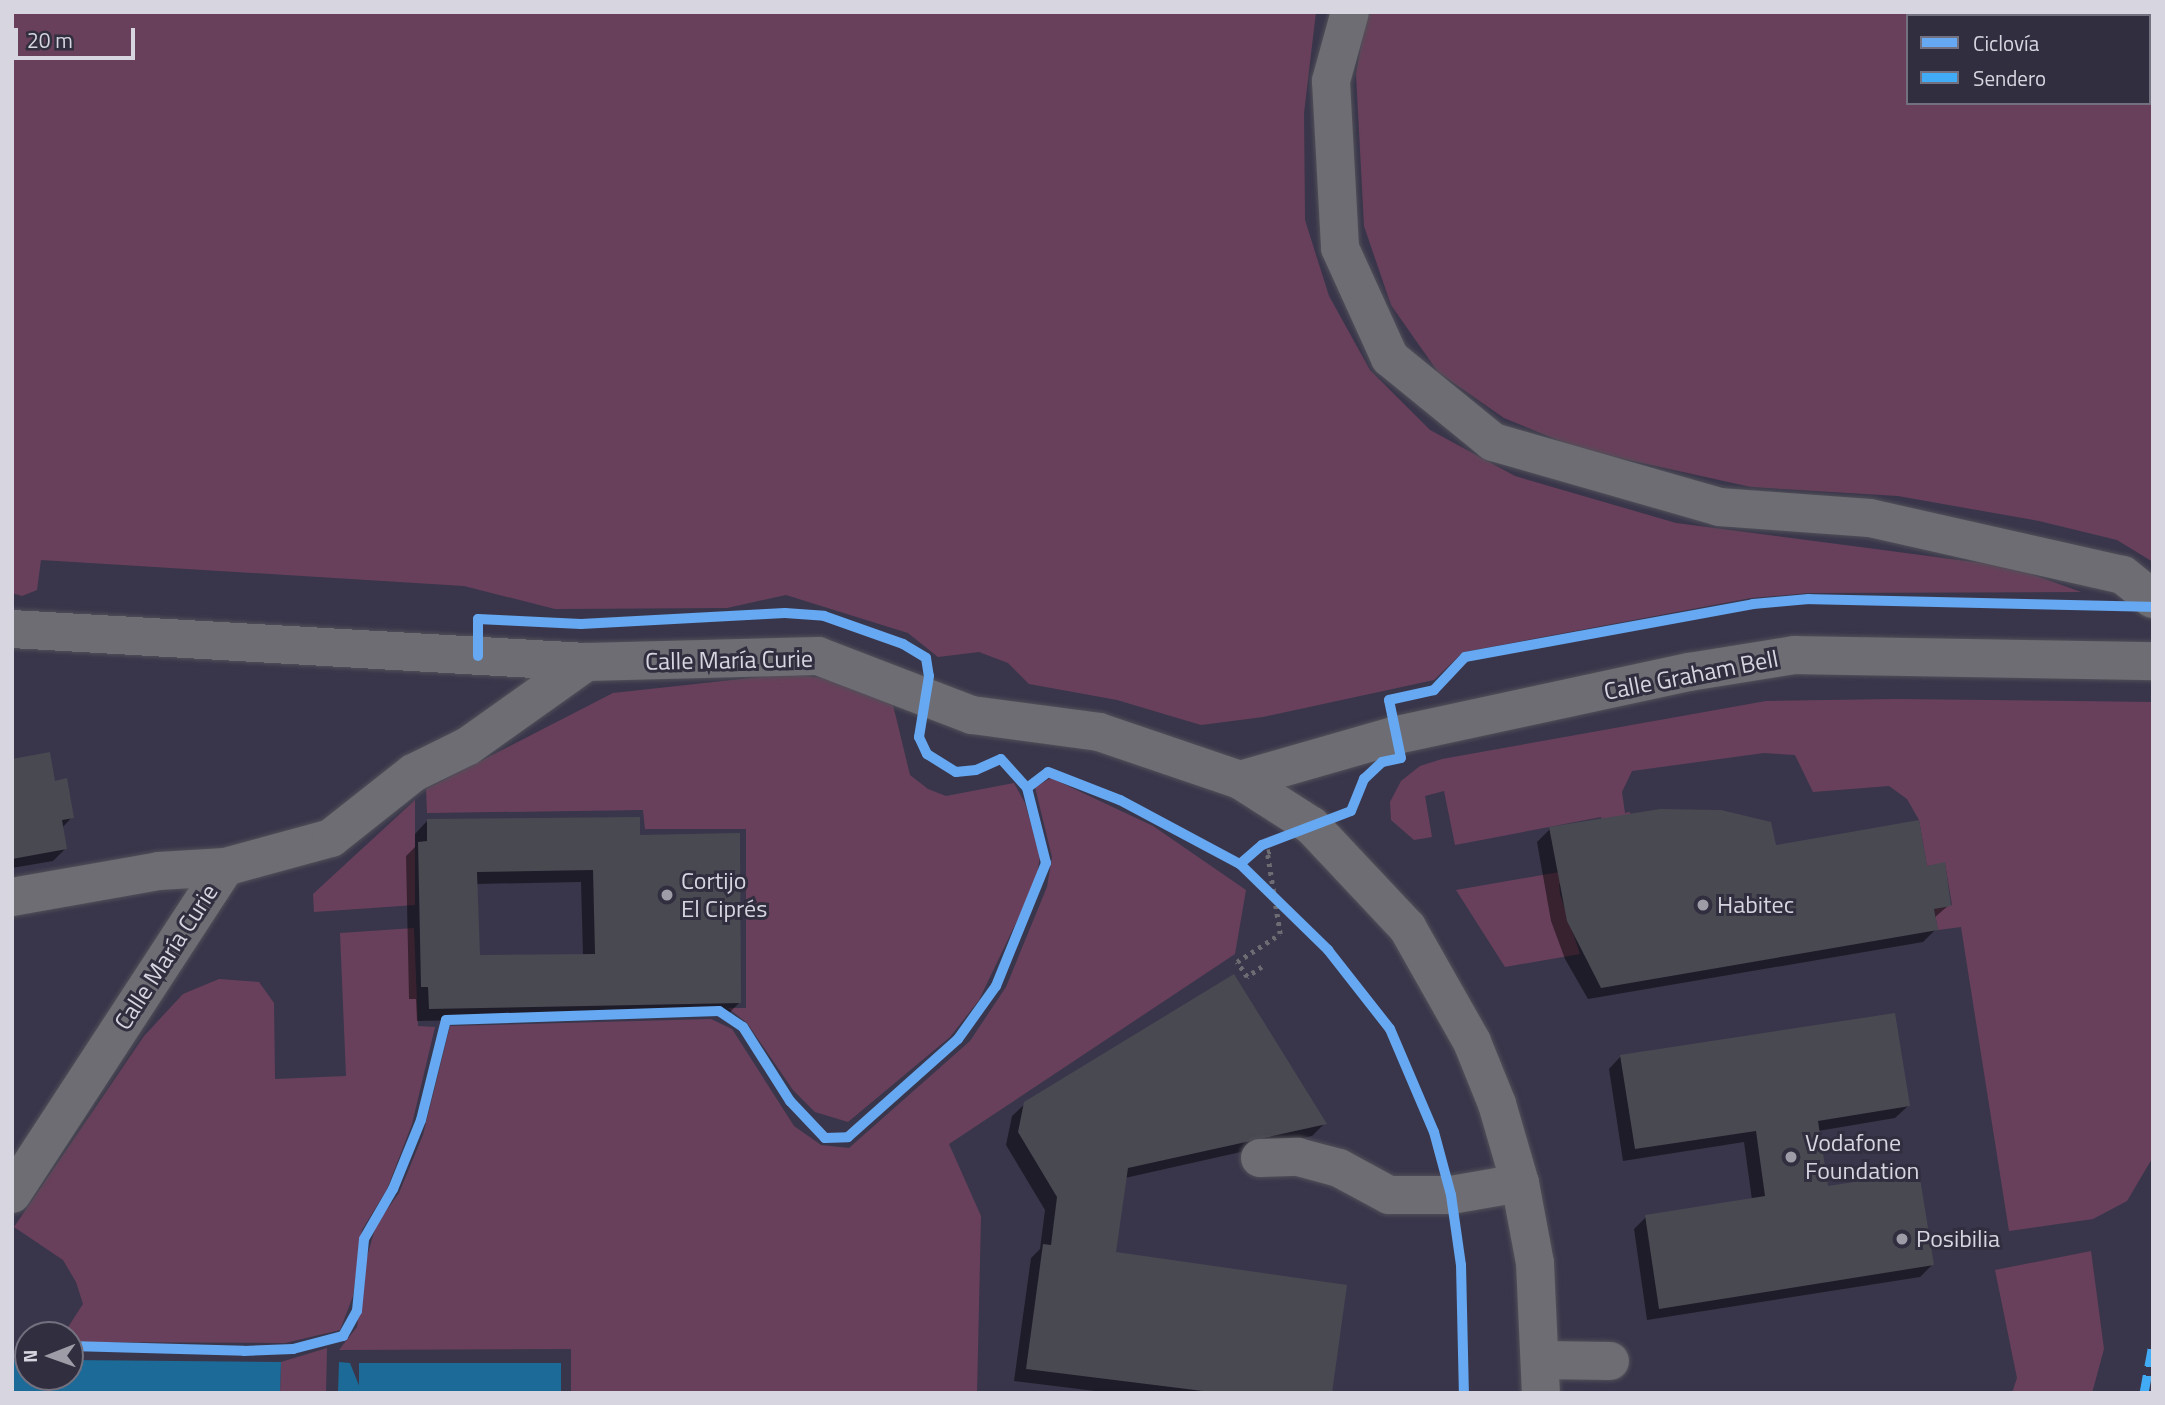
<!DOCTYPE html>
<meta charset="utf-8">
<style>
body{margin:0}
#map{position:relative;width:2165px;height:1405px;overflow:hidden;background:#34323c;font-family:"Titillium Web",sans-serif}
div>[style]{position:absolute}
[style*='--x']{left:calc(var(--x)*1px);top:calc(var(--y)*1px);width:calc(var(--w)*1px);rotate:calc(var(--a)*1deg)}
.built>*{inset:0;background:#39364b}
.green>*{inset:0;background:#69405b}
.water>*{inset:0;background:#1b6a97;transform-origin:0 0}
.shadow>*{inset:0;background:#0007}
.building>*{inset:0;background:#494952}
.path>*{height:4.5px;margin-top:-2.25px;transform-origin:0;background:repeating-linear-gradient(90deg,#6c6c72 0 3.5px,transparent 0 8.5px)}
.roads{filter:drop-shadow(0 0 2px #515058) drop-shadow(0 0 2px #515058)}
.minor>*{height:38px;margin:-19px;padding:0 19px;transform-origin:19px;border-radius:19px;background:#6e6d74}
.quiet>*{height:9px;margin-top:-4.5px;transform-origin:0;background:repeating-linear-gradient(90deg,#42abf6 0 18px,transparent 0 27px)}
.cycleway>*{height:10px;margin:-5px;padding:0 5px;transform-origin:5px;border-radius:5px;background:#66a8f1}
.dots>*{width:19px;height:19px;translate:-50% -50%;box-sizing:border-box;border:4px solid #312f3f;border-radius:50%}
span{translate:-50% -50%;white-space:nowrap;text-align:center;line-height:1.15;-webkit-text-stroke:6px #312f3f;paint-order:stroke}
.street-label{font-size:24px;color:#d6d5e0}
.poi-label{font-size:24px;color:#d6d5e0}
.left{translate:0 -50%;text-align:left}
.frame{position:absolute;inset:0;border:14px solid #d6d5e0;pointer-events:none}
.legend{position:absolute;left:1906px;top:14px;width:245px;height:91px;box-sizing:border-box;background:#312f3f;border:2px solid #73717f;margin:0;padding:9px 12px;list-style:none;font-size:21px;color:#d6d5e0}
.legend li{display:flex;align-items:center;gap:14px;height:35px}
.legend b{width:35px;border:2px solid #73717f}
.north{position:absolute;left:14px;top:1321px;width:70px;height:70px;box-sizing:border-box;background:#312f3f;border:2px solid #73717f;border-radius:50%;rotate:269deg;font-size:19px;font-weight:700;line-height:28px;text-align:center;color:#d6d5e0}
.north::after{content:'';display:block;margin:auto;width:24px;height:32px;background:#9d9ca7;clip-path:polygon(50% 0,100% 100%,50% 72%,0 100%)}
.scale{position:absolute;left:14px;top:28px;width:121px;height:32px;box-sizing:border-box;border:4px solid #d6d5e0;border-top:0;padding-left:9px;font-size:21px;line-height:24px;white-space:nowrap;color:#d6d5e0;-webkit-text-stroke:5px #312f3f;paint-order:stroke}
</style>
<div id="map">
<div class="built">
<i style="clip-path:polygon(evenodd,12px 12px,2153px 12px,2153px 1393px,12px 1393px,12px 12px,1908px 16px,2149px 16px,2149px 103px,1908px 103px,1908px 16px,12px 12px,28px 1335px,70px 1335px,70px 1377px,28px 1377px,28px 1335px)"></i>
</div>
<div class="green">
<i style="clip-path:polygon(12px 12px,1316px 12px,1304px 113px,1305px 220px,1329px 296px,1370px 370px,1430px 430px,1515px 476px,1676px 523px,2012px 567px,2081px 592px,1808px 593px,1751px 598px,1463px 652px,1434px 680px,1263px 717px,1201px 725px,1117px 700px,1029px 684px,1008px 663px,979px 652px,938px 657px,908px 633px,786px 595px,727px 608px,555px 609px,464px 586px,41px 560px,37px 590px,22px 596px,12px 593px)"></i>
<i style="clip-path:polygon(evenodd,1371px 12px,2153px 12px,2153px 562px,2117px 540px,2039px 521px,1898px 496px,1751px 487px,1579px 449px,1504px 418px,1438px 372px,1391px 305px,1364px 226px,1356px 74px,1365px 21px,1371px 12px,1908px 16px,2149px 16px,2149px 103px,1908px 103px,1908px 16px)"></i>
<i style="clip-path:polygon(786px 674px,825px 678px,893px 705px,910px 775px,928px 789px,946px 796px,1014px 783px,1025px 803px,1040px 856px,1036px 881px,979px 1000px,950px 1037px,848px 1122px,815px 1112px,793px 1090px,747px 1023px,728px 1008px,746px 1008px,746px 829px,645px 829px,643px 810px,427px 813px,426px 789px,613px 693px)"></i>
<i style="clip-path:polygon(1895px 699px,2153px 702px,2153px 1157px,2127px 1201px,2093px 1219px,2009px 1231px,1961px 927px,1938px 930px,1934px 909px,1952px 905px,1945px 863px,1927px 866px,1919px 820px,1907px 799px,1889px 786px,1813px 792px,1795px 755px,1764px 753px,1632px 771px,1622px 792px,1625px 813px,1630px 812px,1632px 822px,1603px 826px,1601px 817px,1455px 845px,1444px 791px,1425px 796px,1432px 837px,1414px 840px,1391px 820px,1390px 802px,1401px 781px,1420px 766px,1442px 759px,1766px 701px)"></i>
<i style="clip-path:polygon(1051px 778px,1153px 826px,1246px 890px,1235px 954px,949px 1144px,981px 1216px,977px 1393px,571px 1393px,571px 1349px,339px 1350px,357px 1327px,365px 1264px,376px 1225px,399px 1193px,423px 1135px,450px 1026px,711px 1019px,732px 1029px,794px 1126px,821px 1145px,849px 1148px,970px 1041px,1006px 987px,1047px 887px,1052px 857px,1035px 787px)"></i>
<i style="clip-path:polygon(415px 800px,415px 905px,314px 912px,313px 894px)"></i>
<i style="clip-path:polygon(1565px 871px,1567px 882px,1559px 884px,1560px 894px,1580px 954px,1505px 967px,1456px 890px)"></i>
<i style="clip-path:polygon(414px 928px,418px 1026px,435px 1027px,412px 1124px,387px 1189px,362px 1230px,353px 1296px,340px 1330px,285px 1343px,70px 1342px,70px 1335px,63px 1335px,83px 1304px,76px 1282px,63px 1260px,14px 1227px,144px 1036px,183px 994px,219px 979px,259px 982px,274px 1003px,275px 1079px,346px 1076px,340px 933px)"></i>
<i style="clip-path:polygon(2091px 1251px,2104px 1349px,2092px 1393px,2012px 1393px,2017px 1378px,1995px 1270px)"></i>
<i style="clip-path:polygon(327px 1348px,326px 1393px,280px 1393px,281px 1362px)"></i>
</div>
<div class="water">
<i style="clip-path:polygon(12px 1360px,28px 1360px,28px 1377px,70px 1377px,70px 1360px,281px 1362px,280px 1393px,12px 1393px)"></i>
<i style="clip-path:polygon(339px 1362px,350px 1363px,362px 1393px,338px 1393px)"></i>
<i style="left:359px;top:1363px;width:202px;height:32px"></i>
</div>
<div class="shadow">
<i style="clip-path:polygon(12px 761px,72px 817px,62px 828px,66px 848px,53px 861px,12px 868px)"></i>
<i style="clip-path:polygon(evenodd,427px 821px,638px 836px,739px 1003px,727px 1015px,417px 1021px,416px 999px,409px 999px,406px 856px,415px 847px,415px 834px,427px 821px,581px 882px,583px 956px,478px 957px,476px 884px,581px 882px)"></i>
<i style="clip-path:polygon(1550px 829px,1774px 847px,1925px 868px,1949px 905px,1934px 918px,1936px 929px,1923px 942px,1588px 999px,1565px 959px,1551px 921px,1537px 842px)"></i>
<i style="clip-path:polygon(1621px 1056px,1908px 1106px,1895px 1118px,1818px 1131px,1827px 1188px,1932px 1265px,1920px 1277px,1647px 1320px,1634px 1229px,1646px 1217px,1752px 1200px,1744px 1142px,1623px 1161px,1609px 1069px)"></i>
<i style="clip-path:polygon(1026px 1103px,1324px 1124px,1312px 1136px,1125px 1178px,1114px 1254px,1330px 1393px,1111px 1393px,1014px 1381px,1031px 1258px,1040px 1249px,1045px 1210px,1006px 1145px,1012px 1116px)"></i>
</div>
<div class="building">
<i style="clip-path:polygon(50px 752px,55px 781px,67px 778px,74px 818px,62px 820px,67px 849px,12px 859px,12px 759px)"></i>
<i style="clip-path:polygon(1660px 809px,1721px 810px,1771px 822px,1776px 845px,1919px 820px,1927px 866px,1945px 862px,1951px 906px,1934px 909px,1938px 930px,1601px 988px,1567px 921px,1549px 827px)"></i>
<i style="clip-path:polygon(evenodd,640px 817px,640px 835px,740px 833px,741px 1003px,429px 1009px,428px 987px,421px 987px,418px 842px,427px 841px,427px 819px,640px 817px,593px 870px,595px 954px,480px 955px,477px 872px,593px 870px)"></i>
<i style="clip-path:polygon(1234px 974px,1327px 1124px,1128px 1168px,1116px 1252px,1347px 1285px,1332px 1393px,1219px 1393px,1026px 1369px,1043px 1244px,1051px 1245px,1057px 1197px,1018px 1132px,1024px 1102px)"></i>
<i style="clip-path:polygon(1895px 1013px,1910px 1106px,1818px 1121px,1828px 1186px,1919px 1172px,1934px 1265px,1659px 1309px,1645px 1215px,1765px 1196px,1756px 1131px,1635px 1149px,1620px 1055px)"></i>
</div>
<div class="path">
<i style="--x:1262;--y:967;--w:18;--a:146"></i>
<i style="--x:1247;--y:977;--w:18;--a:-124"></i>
<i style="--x:1237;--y:962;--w:51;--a:-33.1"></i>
<i style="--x:1280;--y:934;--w:83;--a:-99"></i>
<i style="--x:1267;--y:852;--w:7;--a:-16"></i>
</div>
<div class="roads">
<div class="minor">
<i style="--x:1350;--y:12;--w:72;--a:105.4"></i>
<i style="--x:1331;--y:81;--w:167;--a:86.9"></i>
<i style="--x:1340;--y:248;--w:121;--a:65.6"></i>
<i style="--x:1390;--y:358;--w:133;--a:39.2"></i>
<i style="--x:1493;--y:442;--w:235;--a:16"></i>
<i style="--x:1719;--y:507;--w:151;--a:4.2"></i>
<i style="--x:1870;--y:518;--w:259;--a:12.7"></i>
<i style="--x:2123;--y:575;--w:38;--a:39"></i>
<i style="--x:12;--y:629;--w:575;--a:3.29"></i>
<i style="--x:1240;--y:780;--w:163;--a:-16"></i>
<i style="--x:1397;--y:735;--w:299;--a:-12.2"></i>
<i style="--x:1689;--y:672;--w:107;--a:-9.1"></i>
<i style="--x:1795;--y:655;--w:358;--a:1"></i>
<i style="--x:12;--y:897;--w:149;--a:-10"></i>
<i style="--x:159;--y:871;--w:66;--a:-3.5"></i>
<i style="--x:1260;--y:1158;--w:38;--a:-2"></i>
<i style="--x:1298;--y:1157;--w:42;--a:15"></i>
<i style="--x:1339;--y:1168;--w:57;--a:28.4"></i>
<i style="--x:1389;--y:1195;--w:62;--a:0"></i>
<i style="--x:1451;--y:1195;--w:70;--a:-9.9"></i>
<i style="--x:12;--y:1194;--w:390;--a:-56.9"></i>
<i style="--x:225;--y:867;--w:110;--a:-15.3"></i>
<i style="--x:331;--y:838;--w:105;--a:-38.4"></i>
<i style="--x:413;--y:773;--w:61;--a:-26.1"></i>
<i style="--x:468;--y:746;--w:145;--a:-35.4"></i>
<i style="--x:586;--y:662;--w:232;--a:-1.5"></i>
<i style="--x:818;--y:656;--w:165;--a:21"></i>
<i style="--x:972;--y:715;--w:128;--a:7.6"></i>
<i style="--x:1099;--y:732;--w:149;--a:18.8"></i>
<i style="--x:1240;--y:780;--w:85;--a:32.6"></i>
<i style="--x:1312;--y:826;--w:139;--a:46.8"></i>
<i style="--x:1407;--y:927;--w:132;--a:60.5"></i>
<i style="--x:1472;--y:1042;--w:67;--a:68"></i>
<i style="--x:1497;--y:1104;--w:82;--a:73.8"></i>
<i style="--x:1520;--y:1183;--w:81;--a:79.4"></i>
<i style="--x:1535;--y:1263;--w:130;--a:87.4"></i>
<i style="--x:1543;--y:1360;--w:67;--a:0.9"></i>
</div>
</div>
<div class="quiet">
<i style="--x:2144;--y:1393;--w:50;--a:-79.6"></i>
</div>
<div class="cycleway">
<i style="--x:478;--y:656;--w:37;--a:-90"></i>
<i style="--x:478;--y:619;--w:103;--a:2.8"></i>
<i style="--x:581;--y:624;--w:204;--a:-3.1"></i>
<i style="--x:785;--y:613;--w:39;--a:4"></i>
<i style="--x:824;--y:616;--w:84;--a:19.5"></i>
<i style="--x:903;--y:644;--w:27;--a:31"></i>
<i style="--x:926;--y:658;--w:18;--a:81"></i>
<i style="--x:929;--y:676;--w:62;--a:99.3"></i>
<i style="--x:919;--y:737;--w:19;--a:65"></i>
<i style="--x:927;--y:754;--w:34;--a:32"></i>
<i style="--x:956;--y:772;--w:20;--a:-6"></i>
<i style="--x:976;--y:770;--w:27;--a:-24"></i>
<i style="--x:1001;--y:759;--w:39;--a:48"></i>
<i style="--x:1240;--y:864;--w:29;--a:-41"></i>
<i style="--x:1262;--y:845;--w:95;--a:-20.9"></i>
<i style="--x:1351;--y:811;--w:35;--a:-68"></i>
<i style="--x:1364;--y:779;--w:25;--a:-43"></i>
<i style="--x:1382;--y:762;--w:19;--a:-12"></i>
<i style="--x:1401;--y:758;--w:59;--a:-101.7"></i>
<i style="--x:1389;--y:700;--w:46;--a:-12.5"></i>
<i style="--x:1434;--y:690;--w:45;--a:-46.8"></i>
<i style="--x:1465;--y:657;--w:293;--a:-10.4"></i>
<i style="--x:1753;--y:604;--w:56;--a:-5.1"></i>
<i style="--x:1809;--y:599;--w:344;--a:1.3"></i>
<i style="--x:70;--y:1346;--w:174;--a:1.6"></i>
<i style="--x:244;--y:1351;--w:49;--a:-2.3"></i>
<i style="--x:293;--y:1349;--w:52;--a:-14.6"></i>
<i style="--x:343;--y:1336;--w:29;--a:-61"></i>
<i style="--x:357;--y:1311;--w:72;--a:-84.4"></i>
<i style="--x:364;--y:1239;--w:58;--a:-59.9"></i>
<i style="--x:393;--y:1189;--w:74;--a:-67.9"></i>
<i style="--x:421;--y:1120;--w:103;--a:-76"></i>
<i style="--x:446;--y:1020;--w:273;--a:-1.9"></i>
<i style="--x:719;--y:1011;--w:29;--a:34"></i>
<i style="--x:743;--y:1027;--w:88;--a:57.6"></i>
<i style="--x:790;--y:1101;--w:51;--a:46.6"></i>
<i style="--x:825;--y:1138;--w:23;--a:-2"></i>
<i style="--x:848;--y:1137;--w:147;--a:-41.7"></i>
<i style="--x:958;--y:1039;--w:65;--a:-54.4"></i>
<i style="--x:996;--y:986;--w:133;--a:-67.9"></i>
<i style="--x:1046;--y:863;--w:77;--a:-104.2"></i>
<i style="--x:1027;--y:788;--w:26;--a:-37"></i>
<i style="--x:1048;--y:772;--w:77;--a:21.3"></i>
<i style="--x:1120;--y:800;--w:136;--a:28.1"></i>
<i style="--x:1240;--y:864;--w:123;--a:44.3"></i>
<i style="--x:1328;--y:950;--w:100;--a:51.9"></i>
<i style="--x:1390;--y:1029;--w:112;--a:66.9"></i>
<i style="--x:1434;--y:1132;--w:65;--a:74.9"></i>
<i style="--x:1451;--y:1195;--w:71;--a:81.9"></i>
<i style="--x:1461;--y:1265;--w:128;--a:88.7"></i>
</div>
<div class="dots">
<i style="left:667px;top:895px;background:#9d9ca7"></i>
<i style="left:1703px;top:905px;background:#9d9ca7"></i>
<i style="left:1791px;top:1157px;background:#9d9ca7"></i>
<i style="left:1902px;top:1239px;background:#9d9ca7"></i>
</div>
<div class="street-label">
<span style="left:729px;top:660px;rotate:-1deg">Calle María Curie</span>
<span style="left:1691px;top:675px;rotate:-11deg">Calle Graham Bell</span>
<span style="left:166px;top:957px;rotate:-57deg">Calle María Curie</span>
</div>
<div class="poi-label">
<span class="left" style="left:681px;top:895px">Cortijo<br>El Ciprés</span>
<span class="left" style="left:1717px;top:905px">Habitec</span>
<span class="left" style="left:1805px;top:1157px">Vodafone<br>Foundation</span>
<span class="left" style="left:1916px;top:1239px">Posibilia</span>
</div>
<div class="frame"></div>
<ul class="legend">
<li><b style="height:9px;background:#66a8f1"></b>Ciclovía</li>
<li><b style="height:9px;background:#42abf6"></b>Sendero</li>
</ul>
<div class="north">N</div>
<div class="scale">20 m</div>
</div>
